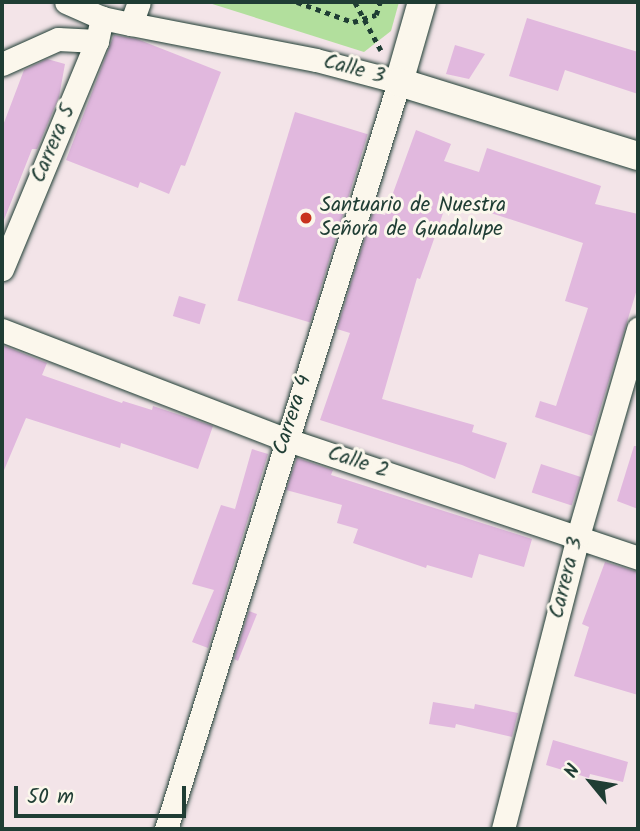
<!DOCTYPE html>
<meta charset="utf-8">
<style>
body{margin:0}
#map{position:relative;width:640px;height:831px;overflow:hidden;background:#f3e4e8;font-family:Kalam,sans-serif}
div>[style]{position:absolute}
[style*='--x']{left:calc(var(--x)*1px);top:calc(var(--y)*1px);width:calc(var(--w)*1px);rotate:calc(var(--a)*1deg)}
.green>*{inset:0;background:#b2df9d}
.building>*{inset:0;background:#e1b8de;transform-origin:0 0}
.path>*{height:4.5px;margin-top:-2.25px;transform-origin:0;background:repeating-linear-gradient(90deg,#1f3d34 0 5px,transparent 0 10px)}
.roads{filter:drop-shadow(0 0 2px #1f3d34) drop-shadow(0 0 2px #1f3d34)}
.minor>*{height:23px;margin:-11.5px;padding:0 11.5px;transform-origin:11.5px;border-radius:11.5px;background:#fbf7ec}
.tertiary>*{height:28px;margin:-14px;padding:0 14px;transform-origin:14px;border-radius:14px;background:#fbf7ec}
.dots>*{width:19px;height:19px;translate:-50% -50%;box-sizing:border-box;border:4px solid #fbf7ec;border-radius:50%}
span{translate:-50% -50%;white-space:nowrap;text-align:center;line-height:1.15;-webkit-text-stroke:6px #fbf7ec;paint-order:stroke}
.street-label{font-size:21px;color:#1f3d34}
.poi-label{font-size:21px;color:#1f3d34}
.left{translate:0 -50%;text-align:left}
.frame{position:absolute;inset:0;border:4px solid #1f3d34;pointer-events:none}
.north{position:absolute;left:556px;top:747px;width:70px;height:70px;-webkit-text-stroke:5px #fbf7ec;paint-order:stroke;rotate:300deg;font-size:19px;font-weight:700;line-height:28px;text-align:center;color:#1f3d34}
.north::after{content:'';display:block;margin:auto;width:24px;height:32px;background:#1f3d34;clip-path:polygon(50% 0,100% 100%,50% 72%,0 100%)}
.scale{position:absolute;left:14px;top:786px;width:172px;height:32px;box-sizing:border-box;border:4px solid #1f3d34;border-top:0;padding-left:9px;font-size:21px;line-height:24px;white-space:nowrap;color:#1f3d34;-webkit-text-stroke:5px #fbf7ec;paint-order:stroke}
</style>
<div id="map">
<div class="green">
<i style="clip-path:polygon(206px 2px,399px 2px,391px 31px,364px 52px)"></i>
</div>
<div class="building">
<i style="clip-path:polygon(527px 18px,638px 52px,638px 94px,565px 70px,558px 91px,509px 76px)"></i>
<i style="clip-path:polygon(114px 35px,137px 39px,221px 72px,185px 166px,181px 165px,169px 194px,140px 182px,138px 188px,66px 160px)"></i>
<i style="clip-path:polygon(455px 45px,485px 54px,469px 79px,446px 74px)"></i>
<i style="clip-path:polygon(47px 59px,65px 64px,59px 97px,37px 149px,32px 149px,2px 225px,2px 128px,24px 70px)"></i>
<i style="left:295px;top:112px;width:76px;height:197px;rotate:17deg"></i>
<i style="clip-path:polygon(416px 130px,451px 144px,444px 161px,479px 172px,487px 148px,601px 186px,595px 204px,638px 214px,638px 286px,592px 436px,535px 417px,540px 401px,556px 406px,588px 308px,565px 301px,583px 243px,448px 199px,420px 279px,417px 278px,382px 399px,474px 425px,472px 432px,507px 443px,495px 479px,462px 465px,320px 420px,350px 333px,337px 329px,373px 212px,385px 215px)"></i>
<i style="left:179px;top:296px;width:28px;height:21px;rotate:17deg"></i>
<i style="clip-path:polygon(2px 345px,47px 363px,42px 375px,122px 403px,123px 401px,152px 410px,153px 406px,213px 426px,198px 469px,121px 443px,120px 448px,26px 418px,2px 475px)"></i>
<i style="clip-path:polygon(634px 446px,638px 446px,638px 509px,617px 501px)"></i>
<i style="clip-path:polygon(252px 449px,268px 454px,208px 648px,192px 642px,214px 590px,192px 584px,221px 505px,235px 509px)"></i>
<i style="clip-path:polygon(297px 458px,333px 470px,331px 475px,532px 539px,524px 567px,479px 554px,472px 578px,427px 565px,426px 568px,353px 543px,358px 529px,337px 523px,342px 505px,286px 490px)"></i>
<i style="left:541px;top:464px;width:42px;height:30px;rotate:18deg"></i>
<i style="clip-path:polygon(605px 562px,638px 572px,638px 695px,574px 676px,589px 627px,582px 624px)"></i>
<i style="clip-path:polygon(249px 611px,257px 614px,238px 661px,234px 659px)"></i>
<i style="clip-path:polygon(433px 702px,474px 709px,475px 704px,518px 713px,512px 737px,456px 724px,455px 728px,429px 724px)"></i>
<i style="clip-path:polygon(553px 740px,628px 762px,623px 782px,590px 774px,589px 778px,546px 765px)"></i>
</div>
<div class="path">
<i style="--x:297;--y:2;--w:59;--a:19.7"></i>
<i style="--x:353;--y:22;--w:24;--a:-17"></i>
<i style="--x:376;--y:15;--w:14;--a:-73"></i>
<i style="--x:355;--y:2;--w:55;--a:61.6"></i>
</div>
<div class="roads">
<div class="minor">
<i style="--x:66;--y:2;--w:39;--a:24"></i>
<i style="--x:102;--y:18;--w:30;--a:12"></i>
<i style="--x:131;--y:24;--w:188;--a:11"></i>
<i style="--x:316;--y:60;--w:86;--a:14.8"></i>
<i style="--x:399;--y:82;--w:782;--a:107.32"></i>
<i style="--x:131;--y:24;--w:23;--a:-70"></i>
<i style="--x:2;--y:64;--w:61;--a:-24.1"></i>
<i style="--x:58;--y:39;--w:39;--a:3"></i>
<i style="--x:2;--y:269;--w:247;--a:-67.4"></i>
<i style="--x:97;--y:41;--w:24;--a:-78"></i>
<i style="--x:2;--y:330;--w:303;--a:21.1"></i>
<i style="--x:285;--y:439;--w:373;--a:18.6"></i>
<i style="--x:503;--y:829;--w:302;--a:-75.6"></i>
<i style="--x:578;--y:536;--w:216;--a:-73.8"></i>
</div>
<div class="tertiary">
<i style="--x:422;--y:2;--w:83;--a:106"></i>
<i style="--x:399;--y:82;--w:250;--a:17.2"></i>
</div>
</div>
<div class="dots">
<i style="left:306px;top:218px;background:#c8321e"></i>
</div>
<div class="street-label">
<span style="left:354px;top:70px;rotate:15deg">Calle 3</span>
<span style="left:54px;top:144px;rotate:-67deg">Carrera 5</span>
<span style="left:293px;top:415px;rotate:-72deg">Carrera 4</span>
<span style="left:358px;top:463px;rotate:18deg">Calle 2</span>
<span style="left:567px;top:578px;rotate:-76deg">Carrera 3</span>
</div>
<div class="poi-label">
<span class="left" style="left:320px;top:218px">Santuario de Nuestra<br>Señora de Guadalupe</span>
</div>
<div class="frame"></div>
<div class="north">N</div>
<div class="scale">50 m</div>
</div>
